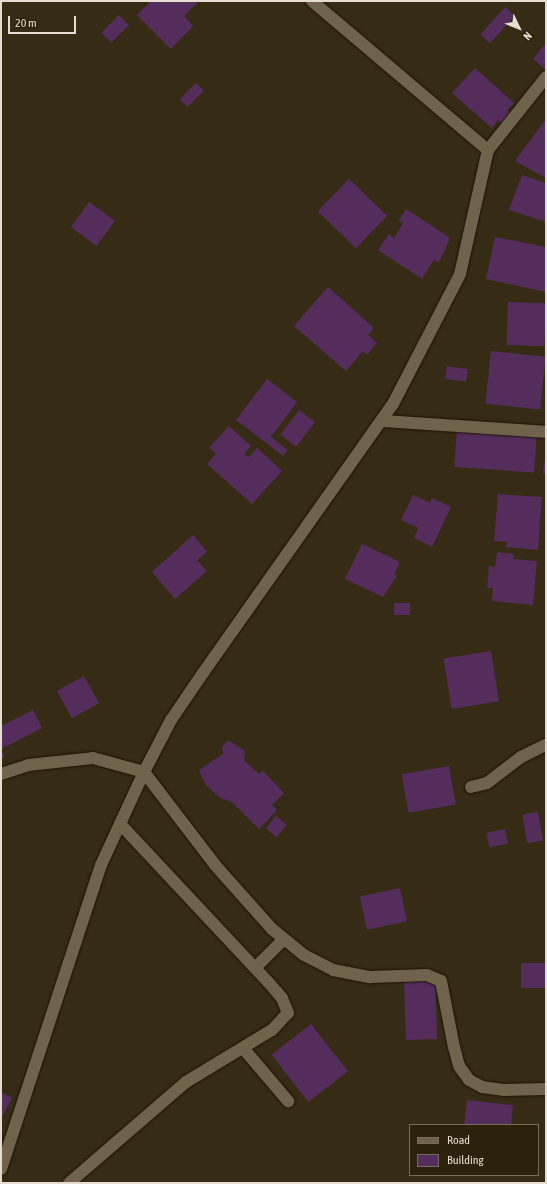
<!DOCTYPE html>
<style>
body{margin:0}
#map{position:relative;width:547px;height:1184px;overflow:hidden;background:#362b14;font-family:"Asap Condensed",sans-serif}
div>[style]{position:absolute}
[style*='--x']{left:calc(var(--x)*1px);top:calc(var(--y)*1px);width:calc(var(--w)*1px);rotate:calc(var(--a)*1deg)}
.building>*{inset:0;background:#542d5d;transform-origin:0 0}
.roads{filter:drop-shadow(0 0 1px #1d1300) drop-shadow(0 0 1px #1d1300)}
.service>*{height:12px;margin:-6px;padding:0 6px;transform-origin:6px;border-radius:6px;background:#70634b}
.minor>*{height:12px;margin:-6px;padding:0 6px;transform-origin:6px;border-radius:6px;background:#70634b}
span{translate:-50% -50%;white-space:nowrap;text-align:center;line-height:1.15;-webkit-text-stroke:4px #2c210a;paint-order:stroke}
.frame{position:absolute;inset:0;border:2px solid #e5ddd0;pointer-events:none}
.legend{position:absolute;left:409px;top:1124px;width:130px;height:52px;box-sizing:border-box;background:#2c210a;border:1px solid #766c59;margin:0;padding:5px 7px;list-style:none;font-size:12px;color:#e5ddd0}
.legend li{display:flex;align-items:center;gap:8px;height:20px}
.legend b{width:20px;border:1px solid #766c59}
.north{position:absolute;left:499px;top:8px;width:40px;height:40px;-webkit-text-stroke:3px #2c210a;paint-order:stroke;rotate:133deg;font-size:11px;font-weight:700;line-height:16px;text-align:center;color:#e5ddd0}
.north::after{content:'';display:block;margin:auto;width:14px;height:18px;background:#e5ddd0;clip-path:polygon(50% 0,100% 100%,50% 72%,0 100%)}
.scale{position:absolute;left:8px;top:16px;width:68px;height:18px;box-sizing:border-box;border:2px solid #e5ddd0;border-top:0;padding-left:5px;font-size:12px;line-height:14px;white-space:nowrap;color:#e5ddd0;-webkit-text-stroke:3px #2c210a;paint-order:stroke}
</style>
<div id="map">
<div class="building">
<i style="clip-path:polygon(151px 1px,199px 1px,184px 16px,193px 26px,171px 49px,137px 15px)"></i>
<i style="left:505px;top:7px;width:13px;height:37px;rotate:42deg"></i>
<i style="left:119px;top:15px;width:14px;height:25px;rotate:45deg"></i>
<i style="clip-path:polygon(546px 43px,546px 70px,533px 59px)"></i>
<i style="clip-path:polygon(475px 68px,514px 103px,507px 110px,512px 114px,502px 124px,498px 120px,492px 128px,452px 93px)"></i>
<i style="left:196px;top:83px;width:11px;height:23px;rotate:45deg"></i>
<i style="clip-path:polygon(546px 119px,546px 178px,515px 161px)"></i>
<i style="clip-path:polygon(522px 175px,546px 183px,546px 222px,509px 210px)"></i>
<i style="left:349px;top:179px;width:53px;height:45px;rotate:44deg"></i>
<i style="left:89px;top:202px;width:32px;height:31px;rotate:36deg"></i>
<i style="clip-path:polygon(406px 209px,450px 238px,439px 263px,434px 260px,422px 279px,378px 250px,389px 234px,394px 238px,403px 223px,399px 220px)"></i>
<i style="clip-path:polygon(495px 237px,546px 247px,546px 292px,486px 279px)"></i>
<i style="clip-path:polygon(328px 287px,374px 328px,368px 335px,377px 343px,367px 355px,363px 351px,346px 371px,294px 326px)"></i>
<i style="left:508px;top:302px;width:38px;height:43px;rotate:2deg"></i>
<i style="left:491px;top:351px;width:55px;height:53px;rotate:6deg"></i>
<i style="left:447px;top:366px;width:21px;height:13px;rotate:8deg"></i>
<i style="clip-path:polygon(267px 379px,297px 402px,271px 437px,288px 450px,283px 456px,236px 420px)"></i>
<i style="left:299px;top:410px;width:20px;height:31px;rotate:37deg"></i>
<i style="clip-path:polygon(229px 426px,251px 446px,244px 454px,249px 457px,257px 448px,282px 471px,252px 504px,207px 464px,216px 454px,209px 448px)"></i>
<i style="left:457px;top:428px;width:80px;height:39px;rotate:4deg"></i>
<i style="clip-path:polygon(545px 459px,546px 459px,546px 474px,543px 473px)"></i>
<i style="clip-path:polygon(498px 494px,542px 497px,538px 550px,506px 547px,507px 542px,494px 541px)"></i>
<i style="clip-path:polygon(413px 495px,430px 503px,432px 498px,451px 507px,432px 547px,414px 538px,418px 528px,401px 520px)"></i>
<i style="clip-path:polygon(193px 535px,207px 552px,197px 560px,207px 571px,175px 599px,152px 572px)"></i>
<i style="clip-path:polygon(362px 544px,400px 562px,394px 575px,397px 576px,383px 597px,345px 579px)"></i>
<i style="clip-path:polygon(497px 552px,514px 554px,513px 559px,537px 561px,533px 605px,492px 601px,493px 588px,487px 588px,489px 566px,495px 567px)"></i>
<i style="left:394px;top:603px;width:16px;height:12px"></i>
<i style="left:491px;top:651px;width:51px;height:48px;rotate:81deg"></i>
<i style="left:84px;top:676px;width:31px;height:31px;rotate:61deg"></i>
<i style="clip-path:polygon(33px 710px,42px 728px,1px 749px,1px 726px)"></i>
<i style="clip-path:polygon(228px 740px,245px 751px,244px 760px,259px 774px,263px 771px,284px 793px,272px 805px,277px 810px,259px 829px,232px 802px,220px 798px,205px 784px,199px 770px,223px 754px,222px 747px)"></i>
<i style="clip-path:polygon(1px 750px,5px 756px,1px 758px)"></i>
<i style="left:449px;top:766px;width:39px;height:48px;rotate:80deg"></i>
<i style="left:538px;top:812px;width:29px;height:16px;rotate:80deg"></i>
<i style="left:276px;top:816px;width:14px;height:16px;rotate:39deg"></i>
<i style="left:505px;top:829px;width:15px;height:19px;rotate:79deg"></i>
<i style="left:400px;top:888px;width:34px;height:41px;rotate:78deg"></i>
<i style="left:521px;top:963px;width:25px;height:25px"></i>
<i style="left:435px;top:981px;width:58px;height:31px;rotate:88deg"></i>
<i style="left:311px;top:1024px;width:60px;height:50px;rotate:52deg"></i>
<i style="clip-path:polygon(1px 1092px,12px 1098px,1px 1119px)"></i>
<i style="clip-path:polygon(467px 1100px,513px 1105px,511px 1125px,464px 1125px)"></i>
</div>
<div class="roads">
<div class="service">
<i style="--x:243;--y:1048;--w:70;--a:49.7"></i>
</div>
<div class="minor">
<i style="--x:312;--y:1;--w:231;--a:40.3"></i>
<i style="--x:382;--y:421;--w:164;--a:3.8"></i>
<i style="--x:1;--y:774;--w:28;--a:-18"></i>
<i style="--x:28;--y:765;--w:65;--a:-6.1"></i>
<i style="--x:93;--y:758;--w:53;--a:15.4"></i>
<i style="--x:144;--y:772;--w:59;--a:-62.6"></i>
<i style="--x:171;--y:720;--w:57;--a:-55.8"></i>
<i style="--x:203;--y:673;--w:329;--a:-54.8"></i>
<i style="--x:393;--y:404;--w:146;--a:-62.7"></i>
<i style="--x:460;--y:274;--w:127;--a:-77.3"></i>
<i style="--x:488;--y:150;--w:93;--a:-51.5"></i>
<i style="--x:471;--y:787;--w:16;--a:-14"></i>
<i style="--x:487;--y:783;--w:43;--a:-37.4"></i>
<i style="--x:521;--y:757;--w:28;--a:-26"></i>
<i style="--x:255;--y:968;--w:41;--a:-45"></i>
<i style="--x:1;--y:1169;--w:320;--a:-71.8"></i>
<i style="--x:101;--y:865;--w:102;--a:-65.2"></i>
<i style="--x:144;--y:772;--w:117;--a:52.6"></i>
<i style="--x:215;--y:865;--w:86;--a:48.3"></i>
<i style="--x:272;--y:929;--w:41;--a:39.1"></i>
<i style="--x:304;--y:955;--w:33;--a:27"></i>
<i style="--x:333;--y:970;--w:38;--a:11"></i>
<i style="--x:370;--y:977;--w:57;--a:-2"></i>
<i style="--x:427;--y:975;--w:15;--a:23"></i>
<i style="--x:441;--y:981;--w:67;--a:78.9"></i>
<i style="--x:454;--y:1047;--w:20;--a:75"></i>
<i style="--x:459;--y:1066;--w:17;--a:54"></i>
<i style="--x:469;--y:1080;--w:15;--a:28"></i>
<i style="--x:482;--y:1087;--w:21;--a:8"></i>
<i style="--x:503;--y:1090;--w:43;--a:-1.3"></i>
<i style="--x:69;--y:1183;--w:155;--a:-40.8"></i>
<i style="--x:186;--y:1082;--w:100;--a:-31.2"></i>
<i style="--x:272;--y:1030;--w:23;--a:-47"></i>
<i style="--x:288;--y:1013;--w:16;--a:-112"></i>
<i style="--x:282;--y:998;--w:20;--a:-131"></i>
<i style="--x:269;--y:983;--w:218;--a:-133.1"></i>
</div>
</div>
<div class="frame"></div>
<ul class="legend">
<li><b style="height:5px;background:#70634b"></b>Road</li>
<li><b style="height:11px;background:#542d5d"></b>Building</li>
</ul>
<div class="north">N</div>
<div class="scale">20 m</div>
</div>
